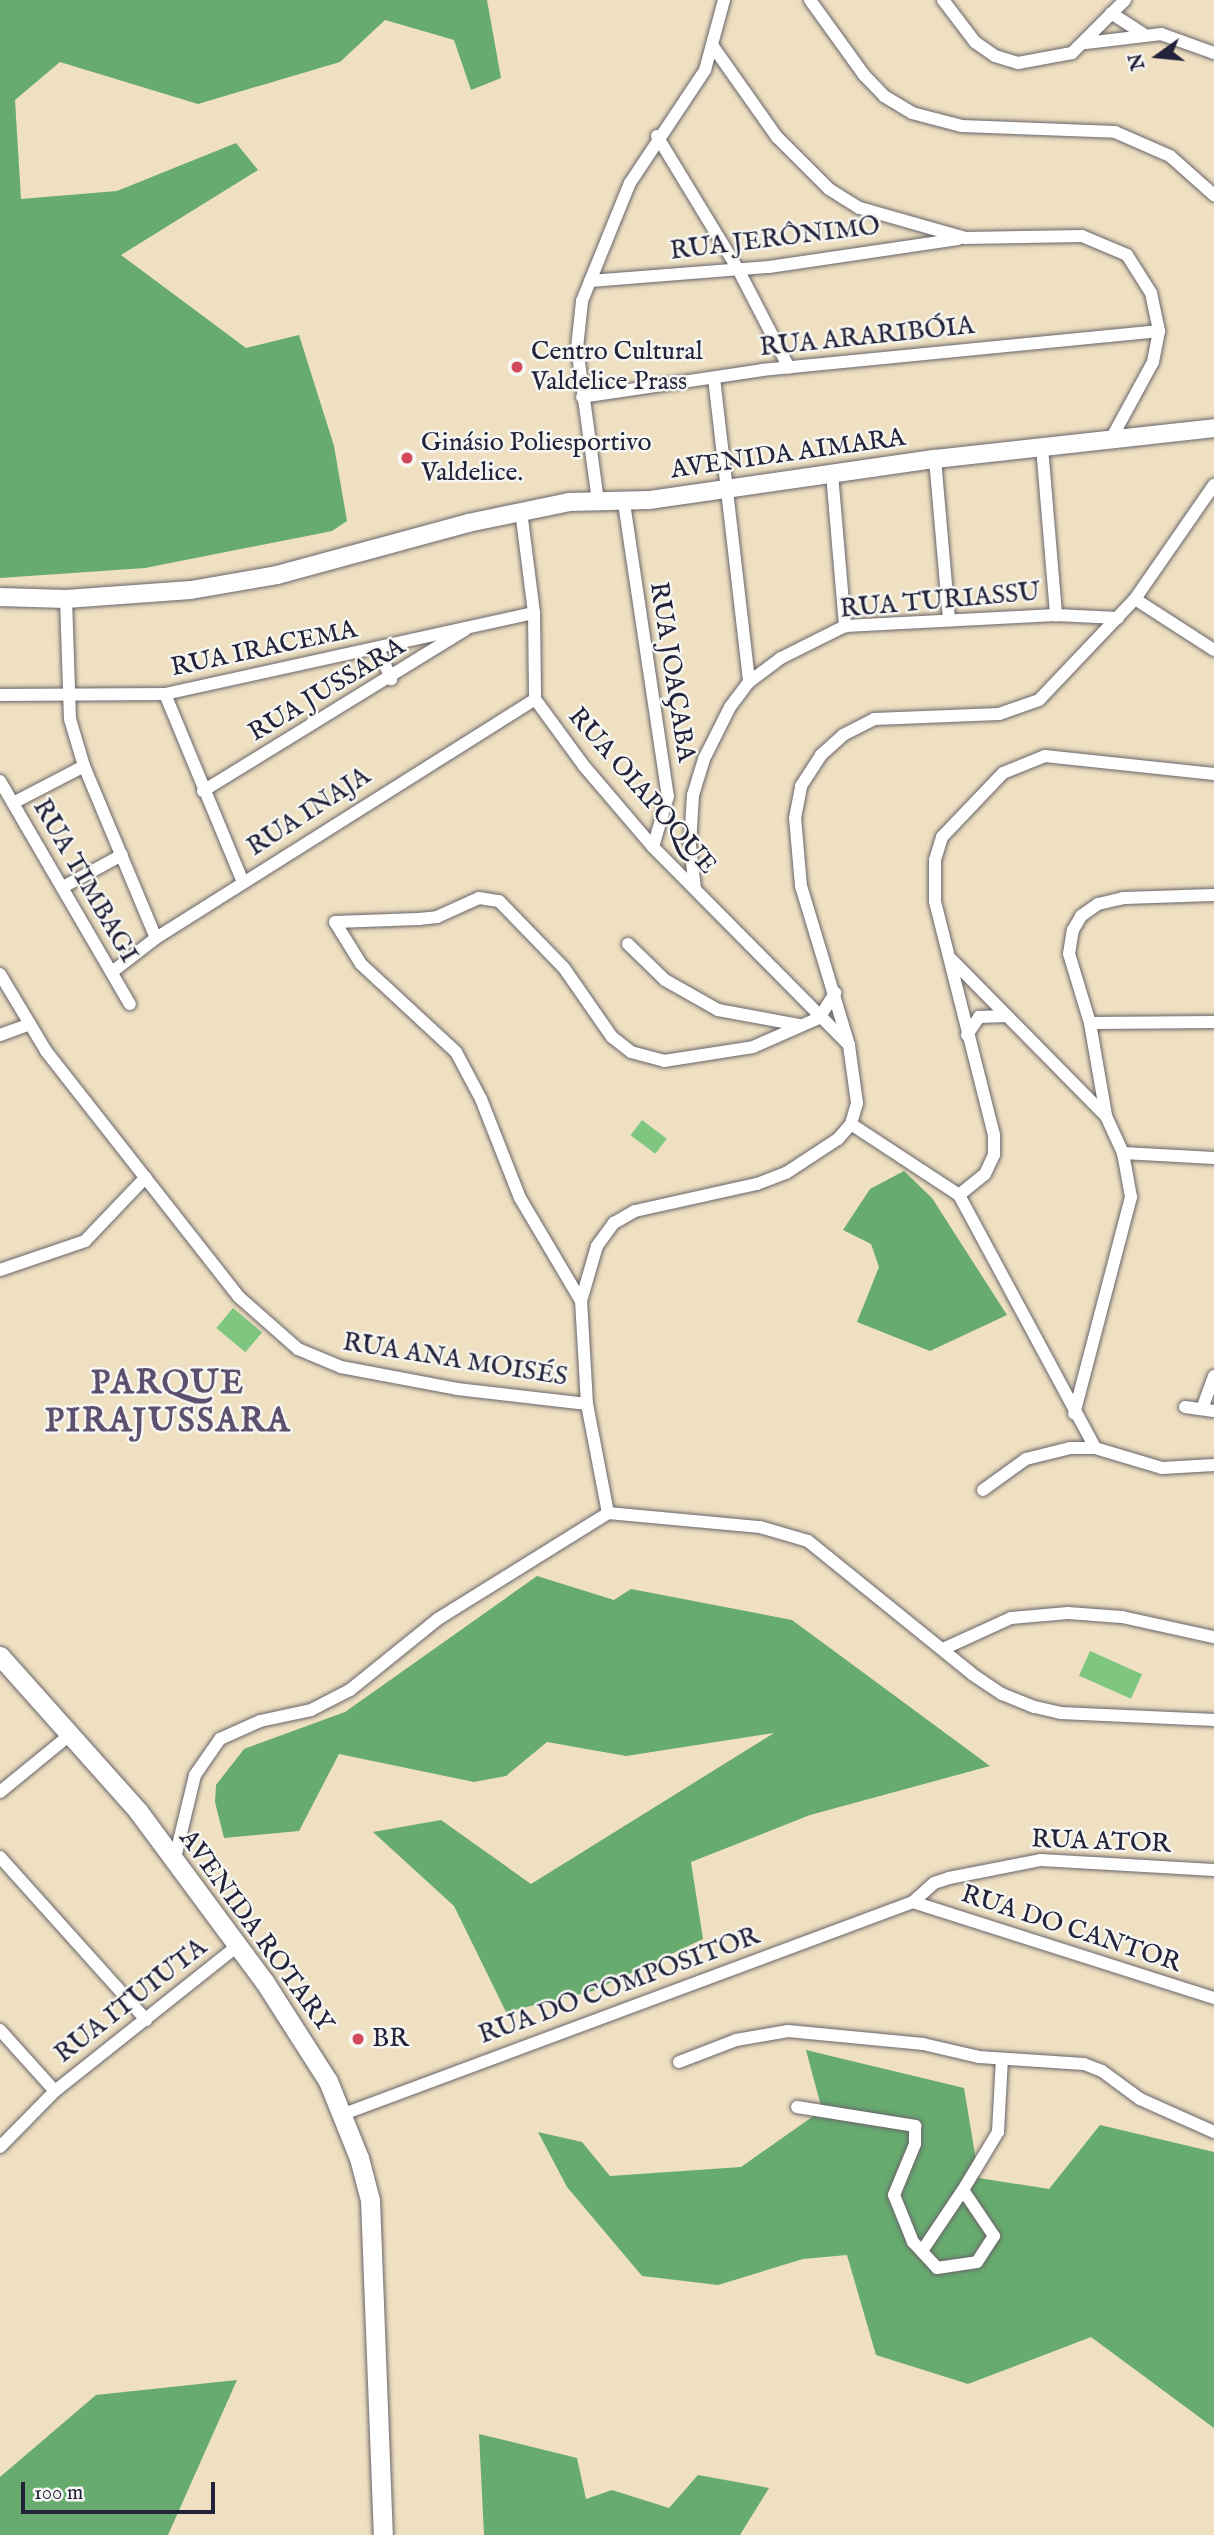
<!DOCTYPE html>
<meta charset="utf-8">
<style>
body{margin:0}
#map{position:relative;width:1214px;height:2535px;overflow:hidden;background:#eee0c1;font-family:"IM FELL English",serif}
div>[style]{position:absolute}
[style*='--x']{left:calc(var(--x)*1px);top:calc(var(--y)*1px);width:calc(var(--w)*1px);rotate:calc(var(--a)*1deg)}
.green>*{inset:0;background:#7fc681;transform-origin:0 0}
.forest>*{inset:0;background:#67ab6f}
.roads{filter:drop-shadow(0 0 2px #69646a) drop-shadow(0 0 2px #69646a)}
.minor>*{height:12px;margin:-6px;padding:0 6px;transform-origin:6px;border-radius:6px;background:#fff}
.secondary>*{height:18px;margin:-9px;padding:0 9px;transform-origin:9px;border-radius:9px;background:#fff}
.primary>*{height:19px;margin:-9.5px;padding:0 9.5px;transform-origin:9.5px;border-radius:9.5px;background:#fff}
.dots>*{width:19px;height:19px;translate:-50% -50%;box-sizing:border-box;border:4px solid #f6f6f2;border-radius:50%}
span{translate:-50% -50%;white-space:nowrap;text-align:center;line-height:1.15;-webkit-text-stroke:5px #f6f6f2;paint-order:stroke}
.street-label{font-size:26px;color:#22223b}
.poi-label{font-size:26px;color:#22223b}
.left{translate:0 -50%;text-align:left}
.district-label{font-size:33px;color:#5c506e;font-weight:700;letter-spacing:2px}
.north{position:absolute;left:1123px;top:21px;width:70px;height:70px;-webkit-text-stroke:5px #f6f6f2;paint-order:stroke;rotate:255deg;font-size:19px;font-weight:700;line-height:28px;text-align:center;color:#22223b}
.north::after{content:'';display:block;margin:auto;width:24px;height:32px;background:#22223b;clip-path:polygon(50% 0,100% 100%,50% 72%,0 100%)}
.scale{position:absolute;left:21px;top:2482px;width:194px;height:32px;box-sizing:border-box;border:4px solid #22223b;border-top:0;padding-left:9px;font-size:21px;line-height:24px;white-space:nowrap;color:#22223b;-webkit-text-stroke:5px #f6f6f2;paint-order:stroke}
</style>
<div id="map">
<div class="green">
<i style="left:642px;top:1120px;width:31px;height:19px;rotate:37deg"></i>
<i style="left:233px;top:1308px;width:38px;height:26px;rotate:40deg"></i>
<i style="left:1090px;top:1651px;width:57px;height:27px;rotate:24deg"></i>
</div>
<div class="forest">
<i style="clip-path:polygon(0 0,487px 0,501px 78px,471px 90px,454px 40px,385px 20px,340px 62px,198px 104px,60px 62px,15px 100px,21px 199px,117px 191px,236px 143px,258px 170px,121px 255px,246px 348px,299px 335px,334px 446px,347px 521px,332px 531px,145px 568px,0 578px)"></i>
<i style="clip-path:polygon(904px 1171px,932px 1198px,1007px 1315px,930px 1351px,857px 1322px,879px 1267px,871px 1244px,843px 1230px,870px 1189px)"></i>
<i style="clip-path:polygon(537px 1576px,614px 1600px,631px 1589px,792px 1620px,990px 1766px,810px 1815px,691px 1862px,703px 1939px,593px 1991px,506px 2012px,454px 1906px,373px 1832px,441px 1820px,531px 1884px,774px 1733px,626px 1756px,547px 1742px,506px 1776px,474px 1782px,339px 1754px,299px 1831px,224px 1838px,215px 1802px,216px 1785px,244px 1749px,345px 1712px)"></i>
<i style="clip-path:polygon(806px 2050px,964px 2088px,979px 2178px,1049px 2189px,1100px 2125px,1214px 2152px,1214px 2428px,1091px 2337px,968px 2384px,876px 2355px,847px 2255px,803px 2259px,718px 2285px,642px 2276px,567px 2187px,538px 2132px,582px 2142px,610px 2176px,741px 2167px,822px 2110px)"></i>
<i style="clip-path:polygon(237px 2380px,168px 2535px,0 2535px,0 2477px,96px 2395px)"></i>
<i style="clip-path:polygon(479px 2434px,577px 2458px,586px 2499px,612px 2490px,669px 2508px,698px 2475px,769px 2488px,740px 2535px,484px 2535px)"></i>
</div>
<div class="roads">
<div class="minor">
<i style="--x:810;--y:0;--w:92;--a:54.2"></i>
<i style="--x:864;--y:75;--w:29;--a:46"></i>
<i style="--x:884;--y:96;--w:33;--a:31"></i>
<i style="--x:912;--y:113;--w:52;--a:14.6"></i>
<i style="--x:962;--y:126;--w:153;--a:2.2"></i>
<i style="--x:1115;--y:132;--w:60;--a:23.6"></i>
<i style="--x:1170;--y:156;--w:59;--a:41.6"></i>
<i style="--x:943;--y:0;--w:53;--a:52.7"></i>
<i style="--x:975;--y:42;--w:24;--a:35"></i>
<i style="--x:995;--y:56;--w:24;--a:17"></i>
<i style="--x:1018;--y:63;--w:55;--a:-10.5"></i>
<i style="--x:1072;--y:53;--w:75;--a:-45"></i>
<i style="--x:1111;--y:13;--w:37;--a:33"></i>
<i style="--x:1086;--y:43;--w:76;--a:-6.8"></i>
<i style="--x:1161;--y:34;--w:56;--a:19.7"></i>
<i style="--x:712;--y:45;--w:113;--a:54.8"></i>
<i style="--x:777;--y:137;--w:74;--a:45"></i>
<i style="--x:829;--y:189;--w:36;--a:32"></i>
<i style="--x:860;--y:208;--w:109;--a:15.9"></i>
<i style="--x:965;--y:238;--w:117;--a:-1"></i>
<i style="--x:1082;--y:236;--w:49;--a:22.9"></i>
<i style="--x:1127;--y:255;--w:45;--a:57.7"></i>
<i style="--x:1151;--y:293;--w:39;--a:78"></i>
<i style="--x:1159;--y:331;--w:32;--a:101"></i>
<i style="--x:1153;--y:362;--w:88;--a:118.6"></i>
<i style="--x:657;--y:136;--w:156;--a:58.7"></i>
<i style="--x:738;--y:269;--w:111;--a:62.7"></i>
<i style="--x:590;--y:281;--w:180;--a:-4.5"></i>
<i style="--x:769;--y:267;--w:191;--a:-8.4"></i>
<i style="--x:714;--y:378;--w:306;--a:83.4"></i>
<i style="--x:582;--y:397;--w:182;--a:-8.5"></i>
<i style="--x:762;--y:370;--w:399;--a:-5.6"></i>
<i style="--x:1042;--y:447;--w:169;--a:85.2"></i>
<i style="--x:935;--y:459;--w:162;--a:85"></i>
<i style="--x:832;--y:474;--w:153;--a:85.1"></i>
<i style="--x:598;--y:501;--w:154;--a:-97.8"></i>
<i style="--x:577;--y:348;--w:47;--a:-83.9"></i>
<i style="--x:582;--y:301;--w:127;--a:-67.9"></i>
<i style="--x:630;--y:183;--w:136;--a:-56.4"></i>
<i style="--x:705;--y:70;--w:73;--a:-74.8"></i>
<i style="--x:624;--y:503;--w:296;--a:81.5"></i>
<i style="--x:668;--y:796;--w:53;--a:106.4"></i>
<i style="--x:521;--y:511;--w:103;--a:82.7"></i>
<i style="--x:534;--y:613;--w:86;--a:89.3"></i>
<i style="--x:535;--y:699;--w:83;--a:53.8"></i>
<i style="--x:584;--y:766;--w:106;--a:49.6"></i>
<i style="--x:653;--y:847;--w:279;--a:45.3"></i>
<i style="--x:66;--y:599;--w:120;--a:88.1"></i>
<i style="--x:70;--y:719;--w:49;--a:73.4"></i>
<i style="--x:84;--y:766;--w:186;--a:67.3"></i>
<i style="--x:1135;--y:599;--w:94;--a:32.8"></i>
<i style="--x:378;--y:648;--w:34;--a:67"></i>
<i style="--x:165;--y:694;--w:204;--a:67.5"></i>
<i style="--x:0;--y:695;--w:165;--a:-0.3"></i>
<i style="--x:165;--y:694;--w:378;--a:-12.4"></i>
<i style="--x:0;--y:781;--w:258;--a:59.8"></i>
<i style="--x:203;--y:791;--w:308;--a:-31.6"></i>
<i style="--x:13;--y:803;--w:80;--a:-27.5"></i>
<i style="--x:63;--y:887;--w:67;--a:-28.5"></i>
<i style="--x:695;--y:889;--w:44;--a:-96.5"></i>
<i style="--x:690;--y:845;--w:50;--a:-86.6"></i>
<i style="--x:693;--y:795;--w:38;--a:-73"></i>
<i style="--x:704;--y:759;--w:58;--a:-63.4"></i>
<i style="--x:730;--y:707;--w:31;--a:-53"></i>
<i style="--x:749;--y:682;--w:40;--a:-37"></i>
<i style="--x:781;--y:658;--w:72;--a:-26.6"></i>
<i style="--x:845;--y:626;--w:211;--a:-3"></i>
<i style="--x:1056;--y:615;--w:62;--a:2.8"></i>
<i style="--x:628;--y:944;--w:52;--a:44.2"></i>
<i style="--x:665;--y:980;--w:61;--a:29.5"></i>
<i style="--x:718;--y:1010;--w:82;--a:10.5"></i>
<i style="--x:951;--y:959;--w:221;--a:45.4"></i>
<i style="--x:1106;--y:1116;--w:41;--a:65.3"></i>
<i style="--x:1123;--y:1153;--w:45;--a:79.7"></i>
<i style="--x:1131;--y:1197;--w:224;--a:104.7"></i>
<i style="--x:112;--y:972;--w:56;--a:-37.7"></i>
<i style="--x:156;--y:938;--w:448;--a:-32.2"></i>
<i style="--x:0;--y:974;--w:90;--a:59.1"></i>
<i style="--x:46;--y:1051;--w:313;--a:51.9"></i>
<i style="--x:239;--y:1297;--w:79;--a:41.4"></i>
<i style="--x:298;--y:1349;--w:47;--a:22.7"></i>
<i style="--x:341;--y:1367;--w:118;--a:10.7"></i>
<i style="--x:457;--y:1389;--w:131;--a:6.6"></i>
<i style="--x:1090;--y:1023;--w:124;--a:-0.5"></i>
<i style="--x:0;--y:1035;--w:32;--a:-20"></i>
<i style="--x:967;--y:1035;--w:22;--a:-56"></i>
<i style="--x:979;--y:1017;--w:28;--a:-2"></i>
<i style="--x:1106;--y:1115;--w:93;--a:-99.9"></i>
<i style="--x:1090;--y:1023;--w:72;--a:-106.9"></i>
<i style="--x:1069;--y:954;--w:24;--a:-81"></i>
<i style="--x:1073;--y:930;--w:16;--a:-60"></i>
<i style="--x:1081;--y:916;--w:21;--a:-35"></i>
<i style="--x:1098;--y:904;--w:26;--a:-13"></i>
<i style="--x:1123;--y:898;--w:91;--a:-1.9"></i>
<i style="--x:851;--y:1124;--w:129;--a:33.3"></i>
<i style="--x:959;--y:1195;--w:287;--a:61.7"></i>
<i style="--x:1123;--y:1153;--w:91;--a:3.1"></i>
<i style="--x:959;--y:1195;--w:33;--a:-39"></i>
<i style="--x:985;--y:1174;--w:21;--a:-65"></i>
<i style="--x:994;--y:1155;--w:20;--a:-90"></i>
<i style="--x:994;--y:1135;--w:240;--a:-104.2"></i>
<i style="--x:935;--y:902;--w:42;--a:-90"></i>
<i style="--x:935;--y:860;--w:24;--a:-73"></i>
<i style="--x:942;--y:837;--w:88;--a:-46.4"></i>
<i style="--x:1003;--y:773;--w:45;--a:-22"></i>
<i style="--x:1045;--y:756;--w:170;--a:6.1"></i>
<i style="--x:0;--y:1270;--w:90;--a:-18.8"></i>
<i style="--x:85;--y:1241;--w:88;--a:-46.4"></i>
<i style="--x:581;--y:1301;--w:120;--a:-120.6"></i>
<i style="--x:520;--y:1198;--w:106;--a:-111.5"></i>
<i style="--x:481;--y:1099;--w:53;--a:-118"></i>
<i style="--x:456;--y:1052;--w:129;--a:-137.2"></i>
<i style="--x:361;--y:964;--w:49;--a:-121.8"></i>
<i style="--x:335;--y:922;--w:84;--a:-2"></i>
<i style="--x:419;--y:919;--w:18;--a:-6"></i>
<i style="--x:437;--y:917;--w:46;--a:-24.3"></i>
<i style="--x:479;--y:898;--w:20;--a:9"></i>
<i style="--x:499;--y:901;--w:93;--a:45.9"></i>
<i style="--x:564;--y:968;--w:84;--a:55.2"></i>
<i style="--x:612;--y:1037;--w:24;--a:38"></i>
<i style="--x:631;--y:1052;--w:34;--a:15"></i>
<i style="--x:664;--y:1061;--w:90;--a:-8.9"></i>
<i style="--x:753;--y:1047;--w:72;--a:-23.7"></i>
<i style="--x:819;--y:1018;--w:30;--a:-57"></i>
<i style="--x:1185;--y:1407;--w:29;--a:8"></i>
<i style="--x:1202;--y:1409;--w:35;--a:-70"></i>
<i style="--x:983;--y:1490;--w:53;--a:-35.8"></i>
<i style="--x:1026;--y:1459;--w:45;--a:-14"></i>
<i style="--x:1070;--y:1448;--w:25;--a:0"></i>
<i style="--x:1095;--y:1448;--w:70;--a:16.6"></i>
<i style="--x:1162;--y:1468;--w:52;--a:-3.3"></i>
<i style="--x:608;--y:1513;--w:111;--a:-100.9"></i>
<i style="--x:587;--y:1404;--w:103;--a:-93.3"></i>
<i style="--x:581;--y:1301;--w:57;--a:-73.8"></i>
<i style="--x:597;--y:1246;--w:29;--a:-54"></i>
<i style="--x:614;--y:1223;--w:24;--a:-30"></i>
<i style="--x:635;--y:1211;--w:125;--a:-12.5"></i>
<i style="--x:757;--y:1184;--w:31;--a:-21"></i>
<i style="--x:786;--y:1173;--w:62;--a:-33.2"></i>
<i style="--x:838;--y:1139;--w:20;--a:-49"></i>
<i style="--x:851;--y:1124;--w:22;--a:-74"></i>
<i style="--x:857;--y:1103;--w:59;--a:-97.9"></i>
<i style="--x:849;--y:1045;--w:166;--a:-106.8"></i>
<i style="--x:801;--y:886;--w:68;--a:-95"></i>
<i style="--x:795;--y:818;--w:33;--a:-79"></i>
<i style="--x:801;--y:786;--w:37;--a:-57"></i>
<i style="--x:821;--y:755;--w:30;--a:-42"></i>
<i style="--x:843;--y:735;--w:35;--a:-27"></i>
<i style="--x:874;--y:719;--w:125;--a:-2.3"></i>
<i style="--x:999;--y:714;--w:42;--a:-19.3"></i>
<i style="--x:1039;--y:700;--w:139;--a:-46.5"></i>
<i style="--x:1135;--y:599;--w:139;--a:-55.3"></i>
<i style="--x:943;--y:1649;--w:75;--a:-24.5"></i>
<i style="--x:1011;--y:1618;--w:57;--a:-5"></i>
<i style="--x:1068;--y:1613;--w:54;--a:4.2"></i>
<i style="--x:1122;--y:1617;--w:94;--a:12.3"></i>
<i style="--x:0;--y:1792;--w:93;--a:-39.3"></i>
<i style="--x:0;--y:1857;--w:219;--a:48.1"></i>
<i style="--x:174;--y:1862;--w:89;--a:-76.4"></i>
<i style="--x:195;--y:1775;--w:44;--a:-55.2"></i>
<i style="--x:220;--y:1739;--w:44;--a:-24.2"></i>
<i style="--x:260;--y:1721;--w:52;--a:-12.2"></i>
<i style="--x:311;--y:1710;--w:44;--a:-27.1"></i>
<i style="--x:350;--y:1690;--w:113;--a:-38.9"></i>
<i style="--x:438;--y:1619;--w:200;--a:-31.9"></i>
<i style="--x:608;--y:1513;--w:153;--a:5.3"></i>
<i style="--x:760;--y:1527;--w:50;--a:16.3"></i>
<i style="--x:808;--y:1541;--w:211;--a:39"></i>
<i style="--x:972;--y:1674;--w:36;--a:34"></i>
<i style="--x:1002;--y:1694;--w:35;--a:22"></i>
<i style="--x:1035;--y:1707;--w:27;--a:13"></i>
<i style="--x:1061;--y:1713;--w:153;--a:2.6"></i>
<i style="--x:913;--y:1902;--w:316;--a:17.7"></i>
<i style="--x:0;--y:2030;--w:82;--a:48"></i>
<i style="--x:679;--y:2062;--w:61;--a:-21.1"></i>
<i style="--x:736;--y:2040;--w:53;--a:-9.8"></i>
<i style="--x:788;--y:2031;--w:136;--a:5.5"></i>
<i style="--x:923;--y:2044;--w:57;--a:13.1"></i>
<i style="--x:979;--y:2057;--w:105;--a:3.8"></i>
<i style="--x:1084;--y:2064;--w:19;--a:21"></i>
<i style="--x:1102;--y:2071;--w:47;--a:36.4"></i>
<i style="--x:1140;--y:2099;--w:81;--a:24"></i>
<i style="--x:797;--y:2107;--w:120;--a:9.1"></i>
<i style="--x:915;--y:2126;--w:18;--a:90"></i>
<i style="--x:915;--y:2144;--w:55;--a:112.4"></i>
<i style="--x:894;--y:2195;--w:51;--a:68"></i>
<i style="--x:913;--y:2242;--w:35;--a:47"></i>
<i style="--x:937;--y:2268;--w:40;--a:-8.5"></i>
<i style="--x:977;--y:2262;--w:31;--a:-57"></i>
<i style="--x:994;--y:2236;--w:55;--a:-124"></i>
<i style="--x:963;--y:2190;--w:68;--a:-58.9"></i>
<i style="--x:998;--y:2132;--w:73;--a:-86.9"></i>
<i style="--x:341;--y:2115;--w:610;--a:-20.42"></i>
<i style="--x:913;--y:1902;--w:28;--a:-42"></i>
<i style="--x:934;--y:1883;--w:16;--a:-18"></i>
<i style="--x:949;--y:1878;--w:94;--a:-11.1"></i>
<i style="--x:1041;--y:1860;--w:173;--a:3.3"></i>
<i style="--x:0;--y:2147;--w:78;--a:-45.5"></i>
<i style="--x:55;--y:2091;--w:231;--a:-38.5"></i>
<i style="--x:922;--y:2251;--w:73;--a:-56.1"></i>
</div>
<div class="secondary">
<i style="--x:0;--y:597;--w:66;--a:1.7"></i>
<i style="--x:66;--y:599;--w:125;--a:-4.1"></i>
<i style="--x:191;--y:590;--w:87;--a:-9.9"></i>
<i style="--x:277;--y:575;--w:198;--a:-15.2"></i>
<i style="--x:468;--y:523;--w:103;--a:-11.7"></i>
<i style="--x:569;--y:502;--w:80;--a:-1.4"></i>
<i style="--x:649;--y:500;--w:289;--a:-8.2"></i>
<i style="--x:935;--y:459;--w:281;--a:-6.3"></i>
</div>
<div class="primary">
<i style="--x:0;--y:1656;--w:208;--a:48.3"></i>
<i style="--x:138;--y:1811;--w:212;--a:53.5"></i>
<i style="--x:264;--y:1981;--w:119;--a:57.4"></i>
<i style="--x:328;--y:2081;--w:83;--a:68.1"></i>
<i style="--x:359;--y:2158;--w:43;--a:75.3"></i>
<i style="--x:370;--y:2200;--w:335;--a:87.8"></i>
</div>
</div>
<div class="dots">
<i style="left:517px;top:367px;background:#d1495b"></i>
<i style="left:407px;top:458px;background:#d1495b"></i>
<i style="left:358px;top:2039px;background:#d1495b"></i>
</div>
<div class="street-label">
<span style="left:775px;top:239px;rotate:-7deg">RUA JERÔNIMO</span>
<span style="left:867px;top:337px;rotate:-6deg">RUA ARARIBÓIA</span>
<span style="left:788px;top:454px;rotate:-8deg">AVENIDA AIMARA</span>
<span style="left:940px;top:601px;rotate:-5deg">RUA TURIASSU</span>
<span style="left:264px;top:649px;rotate:-12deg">RUA IRACEMA</span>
<span style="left:672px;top:672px;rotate:81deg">RUA JOAÇABA</span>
<span style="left:327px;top:690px;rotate:-31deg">RUA JUSSARA</span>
<span style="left:642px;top:791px;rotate:49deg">RUA OIAPOQUE</span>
<span style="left:309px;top:812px;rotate:-33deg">RUA INAJA</span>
<span style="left:85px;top:881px;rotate:60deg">RUA TIMBAGI</span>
<span style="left:455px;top:1360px;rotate:9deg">RUA ANA MOISÉS</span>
<span style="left:1101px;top:1842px;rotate:2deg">RUA ATOR</span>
<span style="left:1071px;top:1929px;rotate:18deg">RUA DO CANTOR</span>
<span style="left:256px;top:1931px;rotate:54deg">AVENIDA ROTARY</span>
<span style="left:619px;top:1986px;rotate:-20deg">RUA DO COMPOSITOR</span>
<span style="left:131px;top:2001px;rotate:-38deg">RUA ITUIUTA</span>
</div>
<div class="poi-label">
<span class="left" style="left:531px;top:367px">Centro Cultural<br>Valdelice Prass</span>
<span class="left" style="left:421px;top:458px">Ginásio Poliesportivo<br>Valdelice.</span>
<span class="left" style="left:372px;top:2039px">BR</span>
</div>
<div class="district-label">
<span style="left:168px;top:1404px">PARQUE<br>PIRAJUSSARA</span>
</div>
<div class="north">N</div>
<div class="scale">100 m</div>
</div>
